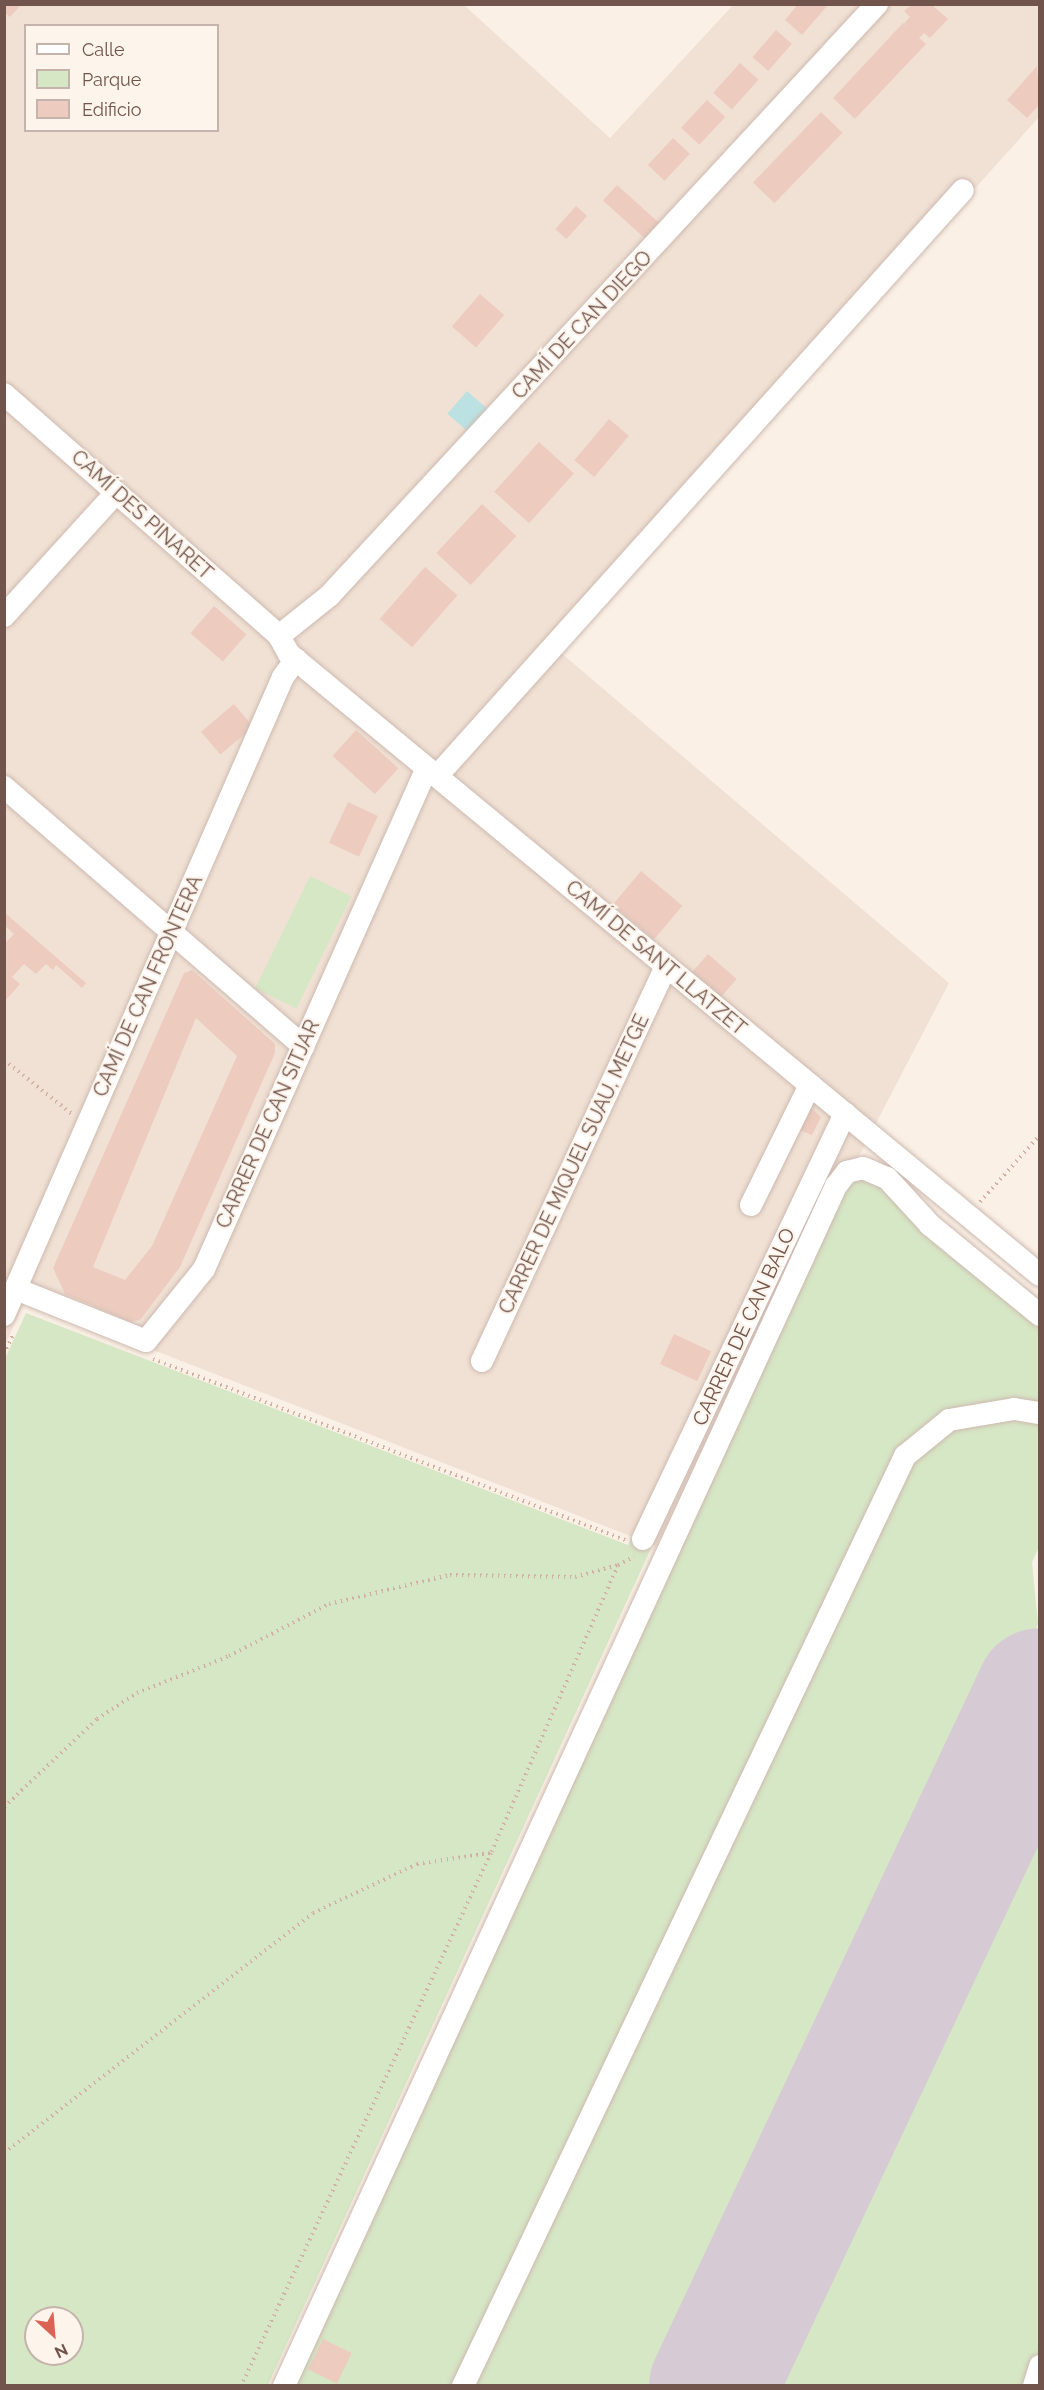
<!DOCTYPE html>
<meta charset="utf-8">
<style>
body{margin:0}
#map{position:relative;width:1044px;height:2390px;overflow:hidden;background:#faf0e5;font-family:Raleway,sans-serif}
div>[style]{position:absolute}
[style*='--x']{left:calc(var(--x)*1px);top:calc(var(--y)*1px);width:calc(var(--w)*1px);rotate:calc(var(--a)*1deg)}
.residential>*{inset:0;background:#f1e1d4}
.green>*{inset:0;background:#d6e7c5;transform-origin:0 0}
.water>*{inset:0;background:#bce1e2;transform-origin:0 0}
.runway>*{height:128px;margin:-64px;padding:0 64px;transform-origin:64px;border-radius:64px;background:#d6cad4}
.building>*{inset:0;background:#edccbf;transform-origin:0 0}
.path>*{height:4px;margin-top:-2px;transform-origin:0;background:repeating-linear-gradient(90deg,#d2b0a3 0 1.5px,transparent 0 6px)}
.roads{filter:drop-shadow(0 0 2px #cdb9b0) drop-shadow(0 0 2px #cdb9b0)}
.minor>*{height:22px;margin:-11px;padding:0 11px;transform-origin:11px;border-radius:11px;background:#fff}
span{translate:-50% -50%;white-space:nowrap;text-align:center;line-height:1.15;-webkit-text-stroke:4.5px #fdf4eb;paint-order:stroke}
.street-label{font-size:20px;color:#71554d}
.frame{position:absolute;inset:0;border:6px solid #71554d;pointer-events:none}
.legend{position:absolute;left:24px;top:24px;width:195px;height:108px;box-sizing:border-box;background:#fdf4eb;border:2px solid #c5b4ac;margin:0;padding:8px 10px;list-style:none;font-size:18px;color:#71554d}
.legend li{display:flex;align-items:center;gap:12px;height:30px}
.legend b{width:30px;border:2px solid #c5b4ac}
.north{position:absolute;left:24px;top:2306px;width:60px;height:60px;box-sizing:border-box;background:#fdf4eb;border:2px solid #c5b4ac;border-radius:50%;rotate:154deg;font-size:16px;font-weight:700;line-height:24px;text-align:center;color:#71554d}
.north::after{content:'';display:block;margin:auto;width:21px;height:27px;background:#da6355;clip-path:polygon(50% 0,100% 100%,50% 72%,0 100%)}
</style>
<div id="map">
<div class="residential">
<i style="clip-path:polygon(evenodd,5px 5px,464px 5px,610px 138px,733px 5px,1039px 5px,1039px 117px,560px 652px,949px 983px,656px 1546px,25px 1300px,5px 1345px,5px 5px,26px 26px,218px 26px,218px 130px,26px 130px,26px 26px)"></i>
</div>
<div class="green">
<i style="left:310px;top:876px;width:46px;height:125px;rotate:26deg"></i>
<i style="clip-path:polygon(863px 1168px,1039px 1315px,1040px 1545px,1032px 1562px,1038px 1624px,678px 2385px,284px 2386px,836px 1186px)"></i>
<i style="clip-path:polygon(evenodd,26px 1313px,628px 1545px,632px 1537px,652px 1546px,268px 2385px,5px 2386px,4px 1361px,26px 1313px,36px 2318px,72px 2318px,72px 2354px,36px 2354px,36px 2318px)"></i>
<i style="clip-path:polygon(1039px 1765px,1039px 2385px,750px 2385px)"></i>
</div>
<div class="water">
<i style="left:467px;top:391px;width:30px;height:30px;rotate:41deg"></i>
</div>
<div class="runway">
<i style="--x:713;--y:2386;--w:767;--a:-64.77"></i>
</div>
<div class="building">
<i style="clip-path:polygon(4px 4px,22px 4px,10px 17px,4px 12px)"></i>
<i style="clip-path:polygon(798px 4px,827px 6px,802px 35px,785px 20px)"></i>
<i style="clip-path:polygon(911px 5px,932px 5px,948px 19px,930px 38px,924px 33px,919px 38px,926px 44px,855px 119px,833px 98px,903px 23px,909px 27px,904px 23px,910px 17px,904px 11px)"></i>
<i style="left:776px;top:30px;width:21px;height:36px;rotate:41deg"></i>
<i style="left:740px;top:63px;width:25px;height:40px;rotate:42deg"></i>
<i style="clip-path:polygon(1037px 66px,1040px 104px,1027px 118px,1007px 100px)"></i>
<i style="left:707px;top:100px;width:25px;height:38px;rotate:43deg"></i>
<i style="left:821px;top:112px;width:30px;height:98px;rotate:44deg"></i>
<i style="left:673px;top:138px;width:23px;height:37px;rotate:43deg"></i>
<i style="left:617px;top:185px;width:59px;height:21px;rotate:42deg"></i>
<i style="left:576px;top:206px;width:15px;height:31px;rotate:42deg"></i>
<i style="left:480px;top:294px;width:32px;height:43px;rotate:41deg"></i>
<i style="left:609px;top:419px;width:26px;height:54px;rotate:40deg"></i>
<i style="left:539px;top:442px;width:47px;height:67px;rotate:42deg"></i>
<i style="left:482px;top:504px;width:47px;height:67px;rotate:43deg"></i>
<i style="left:425px;top:567px;width:43px;height:69px;rotate:41deg"></i>
<i style="left:214px;top:606px;width:43px;height:36px;rotate:41deg"></i>
<i style="left:234px;top:704px;width:30px;height:43px;rotate:50deg"></i>
<i style="left:356px;top:730px;width:57px;height:35px;rotate:42deg"></i>
<i style="left:348px;top:802px;width:33px;height:45px;rotate:25deg"></i>
<i style="left:641px;top:871px;width:54px;height:44px;rotate:40deg"></i>
<i style="clip-path:polygon(4px 912px,86px 983px,82px 988px,56px 965px,53px 970px,46px 964px,36px 974px,24px 964px,12px 977px,20px 984px,4px 1002px,4px 944px,14px 934px,4px 925px)"></i>
<i style="left:708px;top:954px;width:38px;height:24px;rotate:41deg"></i>
<i style="clip-path:polygon(evenodd,192px 970px,275px 1044px,275px 1053px,180px 1267px,141px 1319px,131px 1322px,65px 1294px,53px 1268px,184px 973px,192px 970px,196px 1018px,237px 1056px,152px 1246px,125px 1280px,93px 1267px,196px 1018px)"></i>
<i style="clip-path:polygon(809px 1106px,821px 1117px,812px 1135px,797px 1129px)"></i>
<i style="left:674px;top:1334px;width:41px;height:33px;rotate:25deg"></i>
<i style="left:323px;top:2339px;width:32px;height:34px;rotate:26deg"></i>
</div>
<div class="path">
<i style="--x:4;--y:1060;--w:87;--a:38.5"></i>
<i style="--x:980;--y:1202;--w:90;--a:-48.2"></i>
<i style="--x:4;--y:1354;--w:23;--a:-65"></i>
<i style="--x:153;--y:1359;--w:506;--a:20.98"></i>
<i style="--x:618;--y:1565;--w:18;--a:-27"></i>
<i style="--x:4;--y:1807;--w:128;--a:-43.4"></i>
<i style="--x:97;--y:1719;--w:48;--a:-33"></i>
<i style="--x:137;--y:1693;--w:99;--a:-21.9"></i>
<i style="--x:229;--y:1656;--w:113;--a:-27.5"></i>
<i style="--x:329;--y:1604;--w:124;--a:-13.5"></i>
<i style="--x:450;--y:1575;--w:125;--a:0.9"></i>
<i style="--x:575;--y:1577;--w:45;--a:-15.6"></i>
<i style="--x:618;--y:1565;--w:315;--a:113.8"></i>
<i style="--x:491;--y:1853;--w:589;--a:115.13"></i>
<i style="--x:4;--y:2153;--w:391;--a:-37.8"></i>
<i style="--x:313;--y:1913;--w:115;--a:-25.2"></i>
<i style="--x:417;--y:1864;--w:74;--a:-8.6"></i>
</div>
<div class="roads">
<div class="minor">
<i style="--x:4;--y:394;--w:366;--a:41.3"></i>
<i style="--x:279;--y:636;--w:21;--a:61"></i>
<i style="--x:289;--y:654;--w:974;--a:39.59"></i>
<i style="--x:4;--y:616;--w:166;--a:-47.7"></i>
<i style="--x:279;--y:636;--w:64;--a:-38.7"></i>
<i style="--x:329;--y:596;--w:807;--a:-47.21"></i>
<i style="--x:437;--y:776;--w:787;--a:-48.09"></i>
<i style="--x:4;--y:787;--w:396;--a:40.9"></i>
<i style="--x:751;--y:1205;--w:134;--a:-63.8"></i>
<i style="--x:16;--y:1289;--w:140;--a:21.8"></i>
<i style="--x:146;--y:1341;--w:92;--a:-51.1"></i>
<i style="--x:204;--y:1269;--w:548;--a:-66.01"></i>
<i style="--x:4;--y:1315;--w:696;--a:-66.38"></i>
<i style="--x:283;--y:677;--w:22;--a:-54"></i>
<i style="--x:482;--y:1361;--w:436;--a:-65"></i>
<i style="--x:643;--y:1539;--w:471;--a:-64.6"></i>
<i style="--x:284;--y:2386;--w:1321;--a:-65.3"></i>
<i style="--x:836;--y:1186;--w:18;--a:-52"></i>
<i style="--x:847;--y:1172;--w:16;--a:-14"></i>
<i style="--x:863;--y:1168;--w:26;--a:23"></i>
<i style="--x:887;--y:1178;--w:64;--a:47.5"></i>
<i style="--x:930;--y:1225;--w:142;--a:39.3"></i>
<i style="--x:463;--y:2386;--w:1030;--a:-64.58"></i>
<i style="--x:905;--y:1456;--w:57;--a:-39.3"></i>
<i style="--x:949;--y:1420;--w:66;--a:-9.6"></i>
<i style="--x:1014;--y:1409;--w:26;--a:9"></i>
<i style="--x:1034;--y:2386;--w:21;--a:-73"></i>
</div>
</div>
<div class="street-label">
<span style="left:582px;top:325px;rotate:-47deg">CAMÍ DE CAN DIEGO</span>
<span style="left:142px;top:515px;rotate:42deg">CAMÍ DES PINARET</span>
<span style="left:656px;top:958px;rotate:40deg">CAMÍ DE SANT LLATZET</span>
<span style="left:148px;top:986px;rotate:-66deg">CAMÍ DE CAN FRONTERA</span>
<span style="left:268px;top:1124px;rotate:-66deg">CARRER DE CAN SITJAR</span>
<span style="left:574px;top:1164px;rotate:-65deg">CARRER DE MIQUEL SUAU, METGE</span>
<span style="left:744px;top:1327px;rotate:-65deg">CARRER DE CAN BALO</span>
</div>
<div class="frame"></div>
<ul class="legend">
<li><b style="height:8px;background:#fff"></b>Calle</li>
<li><b style="height:16px;background:#d6e7c5"></b>Parque</li>
<li><b style="height:16px;background:#edccbf"></b>Edificio</li>
</ul>
<div class="north">N</div>
</div>
